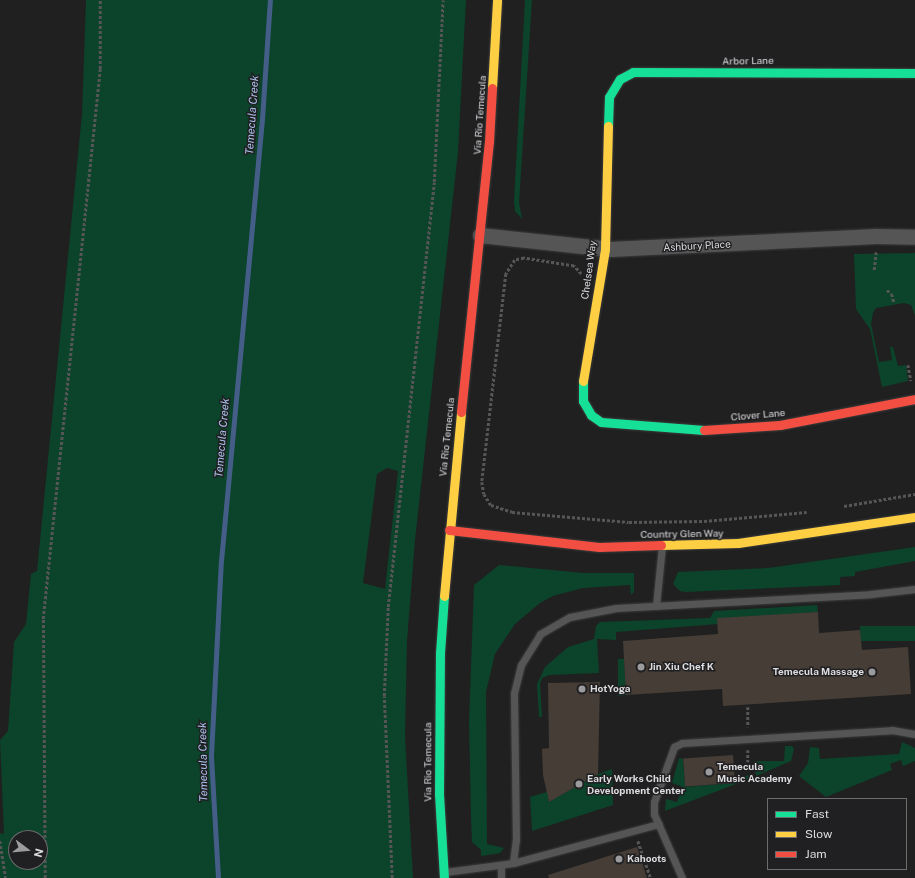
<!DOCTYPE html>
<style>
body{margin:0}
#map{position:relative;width:915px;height:878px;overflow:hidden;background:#202020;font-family:"Public Sans",sans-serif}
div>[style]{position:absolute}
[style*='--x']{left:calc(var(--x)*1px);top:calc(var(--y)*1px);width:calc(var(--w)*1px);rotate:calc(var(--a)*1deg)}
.green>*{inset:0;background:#0b432b;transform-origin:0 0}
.stream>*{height:5px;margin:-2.5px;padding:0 2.5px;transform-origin:2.5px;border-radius:2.5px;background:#455e88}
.building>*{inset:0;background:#453d36;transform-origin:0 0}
.path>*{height:2.5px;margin-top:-1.25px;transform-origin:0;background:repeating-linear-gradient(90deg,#565657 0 3px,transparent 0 5px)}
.roads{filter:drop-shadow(0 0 1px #3c3c3c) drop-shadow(0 0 1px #3c3c3c)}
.lane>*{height:7px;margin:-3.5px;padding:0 3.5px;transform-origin:3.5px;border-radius:3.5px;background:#555556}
.street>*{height:15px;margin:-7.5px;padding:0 7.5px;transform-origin:7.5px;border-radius:7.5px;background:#555556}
.fast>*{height:9px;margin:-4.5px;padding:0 4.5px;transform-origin:4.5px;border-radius:4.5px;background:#16e098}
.slow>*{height:9px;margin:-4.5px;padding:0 4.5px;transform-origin:4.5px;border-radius:4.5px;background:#ffcf43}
.jam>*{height:9px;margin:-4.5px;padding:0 4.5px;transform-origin:4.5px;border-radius:4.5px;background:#f24e42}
.dots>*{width:11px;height:11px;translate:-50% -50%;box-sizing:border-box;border:2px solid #201f21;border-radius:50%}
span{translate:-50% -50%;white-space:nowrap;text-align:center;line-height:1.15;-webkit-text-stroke:3px #201f21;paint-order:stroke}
.street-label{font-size:10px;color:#dddcde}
.poi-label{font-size:10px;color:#dddcde;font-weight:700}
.left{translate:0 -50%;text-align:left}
.right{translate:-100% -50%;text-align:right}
.water-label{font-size:11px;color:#aec7f2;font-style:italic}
.legend{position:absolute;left:767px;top:798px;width:140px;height:72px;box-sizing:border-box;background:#201f21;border:1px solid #6c6b6d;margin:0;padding:5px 7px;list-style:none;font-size:12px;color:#dddcde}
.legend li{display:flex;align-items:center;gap:8px;height:20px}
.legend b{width:20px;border:1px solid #6c6b6d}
.north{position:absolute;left:8px;top:830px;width:40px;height:40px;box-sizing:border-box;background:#201f21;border:1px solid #6c6b6d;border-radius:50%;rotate:106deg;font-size:11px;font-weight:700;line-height:16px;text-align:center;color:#dddcde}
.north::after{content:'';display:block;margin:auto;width:14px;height:18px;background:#9b9a9c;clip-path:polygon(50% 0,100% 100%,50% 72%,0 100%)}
</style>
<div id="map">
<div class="green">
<i style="clip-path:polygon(evenodd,86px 0,466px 0,458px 152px,415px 540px,407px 641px,405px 737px,413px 878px,0 878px,0 833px,4px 834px,0 740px,8px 731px,14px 642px,26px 624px,31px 574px,37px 571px,82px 114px,86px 0,387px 468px,398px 471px,385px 589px,363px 583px,377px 474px,387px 468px,86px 0,16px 838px,40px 838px,40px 862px,16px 862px,16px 838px)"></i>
<i style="clip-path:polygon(525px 0,532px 0,519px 203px,522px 219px,515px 211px,514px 201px)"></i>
<i style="clip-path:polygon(915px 253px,915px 316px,911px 305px,904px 303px,876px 308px,873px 313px,871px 324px,879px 362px,892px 360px,890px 347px,893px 347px,898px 366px,906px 365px,908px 381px,882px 387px,870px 329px,856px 309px,854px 254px)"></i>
<i style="clip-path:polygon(915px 547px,915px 561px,855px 572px,855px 576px,840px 577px,840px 585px,685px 592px,680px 591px,673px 584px,678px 572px,768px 568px)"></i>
<i style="clip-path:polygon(499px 565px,583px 573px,634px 573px,634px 592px,631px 595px,630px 585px,583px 588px,553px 596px,540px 603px,515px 624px,495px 654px,486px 692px,487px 844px,504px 848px,500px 853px,481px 856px,481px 850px,472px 842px,471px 817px,469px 721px,474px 585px)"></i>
<i style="clip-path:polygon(817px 605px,818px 612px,750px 617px,718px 624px,616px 632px,616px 640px,597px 639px,599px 673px,549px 675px,542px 678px,540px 684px,542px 717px,539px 717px,537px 684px,545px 667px,568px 647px,594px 639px,596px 626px,600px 622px,710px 618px,714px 611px)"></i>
<i style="left:915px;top:626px;width:15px;height:55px;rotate:90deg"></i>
<i style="clip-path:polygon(618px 659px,624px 659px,626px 695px,618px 696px)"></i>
<i style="clip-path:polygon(902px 742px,915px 748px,915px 761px,903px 766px,901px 760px,890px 764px,892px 770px,826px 797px,799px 776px,808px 763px,810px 747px,819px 748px,820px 759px,899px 754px)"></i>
<i style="clip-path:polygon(785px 746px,792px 746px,794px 749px,791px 761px,756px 776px,754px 761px,784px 761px)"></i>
<i style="clip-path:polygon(679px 758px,683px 759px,685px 787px,735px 783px,735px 780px,749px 775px,749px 779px,665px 811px,666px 799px,677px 802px,683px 787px,672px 783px)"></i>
<i style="clip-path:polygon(612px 769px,613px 805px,532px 831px,530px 797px,547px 792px,549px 802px,598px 774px)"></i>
</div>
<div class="stream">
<i style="--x:218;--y:878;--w:122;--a:-93.3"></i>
<i style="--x:211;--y:756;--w:195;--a:-87.1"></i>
<i style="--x:221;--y:561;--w:444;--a:-84.7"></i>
<i style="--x:262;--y:119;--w:119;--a:-86.2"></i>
</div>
<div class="building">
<i style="clip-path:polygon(818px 612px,819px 633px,860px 630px,862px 650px,908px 647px,911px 694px,723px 706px,722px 689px,626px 695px,623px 641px,718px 634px,717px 618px)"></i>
<i style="clip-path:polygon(600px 682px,598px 774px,549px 802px,543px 775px,542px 749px,549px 748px,548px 683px)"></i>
<i style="left:733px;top:755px;width:28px;height:50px;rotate:86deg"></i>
<i style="clip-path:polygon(637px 847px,647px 878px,549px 878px,548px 875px)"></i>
</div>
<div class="path">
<i style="--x:874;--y:270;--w:18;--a:-84"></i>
<i style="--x:581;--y:274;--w:11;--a:-131"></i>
<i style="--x:574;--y:266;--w:51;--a:-170.9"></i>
<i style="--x:524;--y:258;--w:9;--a:167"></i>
<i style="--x:515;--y:260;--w:17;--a:123"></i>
<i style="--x:506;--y:274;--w:209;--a:96.6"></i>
<i style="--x:482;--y:482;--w:12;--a:81"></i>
<i style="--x:484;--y:494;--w:13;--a:58"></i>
<i style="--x:491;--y:505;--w:22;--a:18"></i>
<i style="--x:512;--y:512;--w:117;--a:4.9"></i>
<i style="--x:629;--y:522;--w:75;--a:-0.8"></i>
<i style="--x:704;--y:521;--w:103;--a:-5"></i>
<i style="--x:887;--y:290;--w:6;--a:39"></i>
<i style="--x:892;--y:294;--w:9;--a:77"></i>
<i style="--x:908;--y:365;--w:16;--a:79"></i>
<i style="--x:844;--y:506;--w:72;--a:-9.6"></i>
<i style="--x:748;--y:707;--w:20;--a:90"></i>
<i style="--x:748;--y:750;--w:12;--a:90"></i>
<i style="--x:0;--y:841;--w:37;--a:81"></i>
<i style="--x:638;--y:841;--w:39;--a:71"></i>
<i style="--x:45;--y:878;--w:259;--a:-90.4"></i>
<i style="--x:43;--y:619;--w:553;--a:-84.08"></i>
<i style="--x:100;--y:69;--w:69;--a:-90"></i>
<i style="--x:392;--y:878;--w:182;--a:-92.5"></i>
<i style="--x:384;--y:696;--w:89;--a:-87.4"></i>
<i style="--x:388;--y:607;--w:427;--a:-83.8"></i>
<i style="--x:434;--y:182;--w:182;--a:-87.2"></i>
</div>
<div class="roads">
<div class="lane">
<i style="--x:656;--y:606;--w:60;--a:-84.3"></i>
<i style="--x:513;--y:863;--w:23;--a:-83"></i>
<i style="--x:516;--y:840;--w:147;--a:-90.8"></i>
<i style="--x:514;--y:693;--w:29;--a:-76"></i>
<i style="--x:521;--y:665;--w:36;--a:-58"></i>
<i style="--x:540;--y:634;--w:34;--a:-30"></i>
<i style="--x:570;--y:617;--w:47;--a:-11.1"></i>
<i style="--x:616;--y:608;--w:255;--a:-3.1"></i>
<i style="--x:871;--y:594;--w:44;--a:-6.5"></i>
<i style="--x:501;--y:865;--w:13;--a:90"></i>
<i style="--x:445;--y:872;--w:69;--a:-7.5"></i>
<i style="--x:513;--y:863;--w:151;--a:-15"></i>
<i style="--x:682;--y:878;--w:70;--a:-113.6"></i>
<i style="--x:654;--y:814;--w:12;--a:-90"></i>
<i style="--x:654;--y:802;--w:59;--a:-70"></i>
<i style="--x:674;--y:747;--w:9;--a:-27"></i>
<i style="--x:682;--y:743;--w:210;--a:-3.5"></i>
<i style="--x:892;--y:730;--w:23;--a:10"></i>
</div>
<div class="street">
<i style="--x:480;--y:235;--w:131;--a:6.1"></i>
<i style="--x:610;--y:249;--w:266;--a:-2.8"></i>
<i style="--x:876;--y:236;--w:39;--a:1"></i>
</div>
<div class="fast">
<i style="--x:608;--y:126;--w:29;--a:-88"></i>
<i style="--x:609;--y:97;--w:21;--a:-59"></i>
<i style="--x:620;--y:79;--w:15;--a:-28"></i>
<i style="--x:633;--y:72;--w:282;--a:0.2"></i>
<i style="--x:583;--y:381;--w:20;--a:90"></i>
<i style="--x:583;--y:401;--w:16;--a:60"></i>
<i style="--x:591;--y:415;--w:12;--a:35"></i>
<i style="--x:601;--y:422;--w:103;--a:4.4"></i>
<i style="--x:444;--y:878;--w:84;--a:-93.4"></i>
<i style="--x:439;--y:794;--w:141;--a:-89.6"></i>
<i style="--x:440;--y:653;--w:57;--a:-86"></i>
</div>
<div class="slow">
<i style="--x:492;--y:88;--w:88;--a:-86.7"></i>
<i style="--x:583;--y:381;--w:134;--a:-80.5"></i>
<i style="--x:605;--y:249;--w:123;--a:-88.6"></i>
<i style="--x:661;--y:545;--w:77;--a:-1.5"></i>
<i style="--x:738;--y:543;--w:179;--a:-8.4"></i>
<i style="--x:444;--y:596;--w:185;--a:-84.7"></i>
</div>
<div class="jam">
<i style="--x:461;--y:412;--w:271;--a:-84.1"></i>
<i style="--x:489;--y:142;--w:54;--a:-86.8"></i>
<i style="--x:704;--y:430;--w:76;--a:-3.8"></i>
<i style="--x:780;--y:425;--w:137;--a:-10.9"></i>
<i style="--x:449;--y:530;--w:151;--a:6.5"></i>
<i style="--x:599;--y:547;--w:62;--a:-1.8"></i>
</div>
</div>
<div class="dots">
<i style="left:641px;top:667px;background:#9b9a9c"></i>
<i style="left:872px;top:672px;background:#9b9a9c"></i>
<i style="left:582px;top:689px;background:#9b9a9c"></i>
<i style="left:709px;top:772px;background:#9b9a9c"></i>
<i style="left:579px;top:784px;background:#9b9a9c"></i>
<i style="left:619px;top:859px;background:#9b9a9c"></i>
</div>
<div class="street-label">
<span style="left:748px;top:61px;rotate:-1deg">Arbor Lane</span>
<span style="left:480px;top:115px;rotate:-86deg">Via Rio Temecula</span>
<span style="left:697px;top:246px;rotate:-3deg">Ashbury Place</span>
<span style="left:589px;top:270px;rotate:-82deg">Chelsea Way</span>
<span style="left:758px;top:415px;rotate:-5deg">Clover Lane</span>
<span style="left:447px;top:437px;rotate:-84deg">Via Rio Temecula</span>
<span style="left:682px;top:534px;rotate:-1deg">Country Glen Way</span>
<span style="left:428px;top:762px;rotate:-90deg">Via Rio Temecula</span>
</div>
<div class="poi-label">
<span class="left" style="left:649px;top:667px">Jin Xiu Chef K</span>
<span class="right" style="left:864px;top:672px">Temecula Massage</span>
<span class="left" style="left:590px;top:689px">HotYoga</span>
<span class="left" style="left:717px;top:772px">Temecula<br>Music Academy</span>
<span class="left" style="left:587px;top:784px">Early Works Child<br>Development Center</span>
<span class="left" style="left:627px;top:859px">Kahoots</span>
</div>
<div class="water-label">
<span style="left:252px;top:115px;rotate:-86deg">Temecula Creek</span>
<span style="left:222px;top:438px;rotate:-85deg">Temecula Creek</span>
<span style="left:203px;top:762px;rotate:-91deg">Temecula Creek</span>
</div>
<ul class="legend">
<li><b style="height:5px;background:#16e098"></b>Fast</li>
<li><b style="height:5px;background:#ffcf43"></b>Slow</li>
<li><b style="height:5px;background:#f24e42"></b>Jam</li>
</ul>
<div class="north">N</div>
</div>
